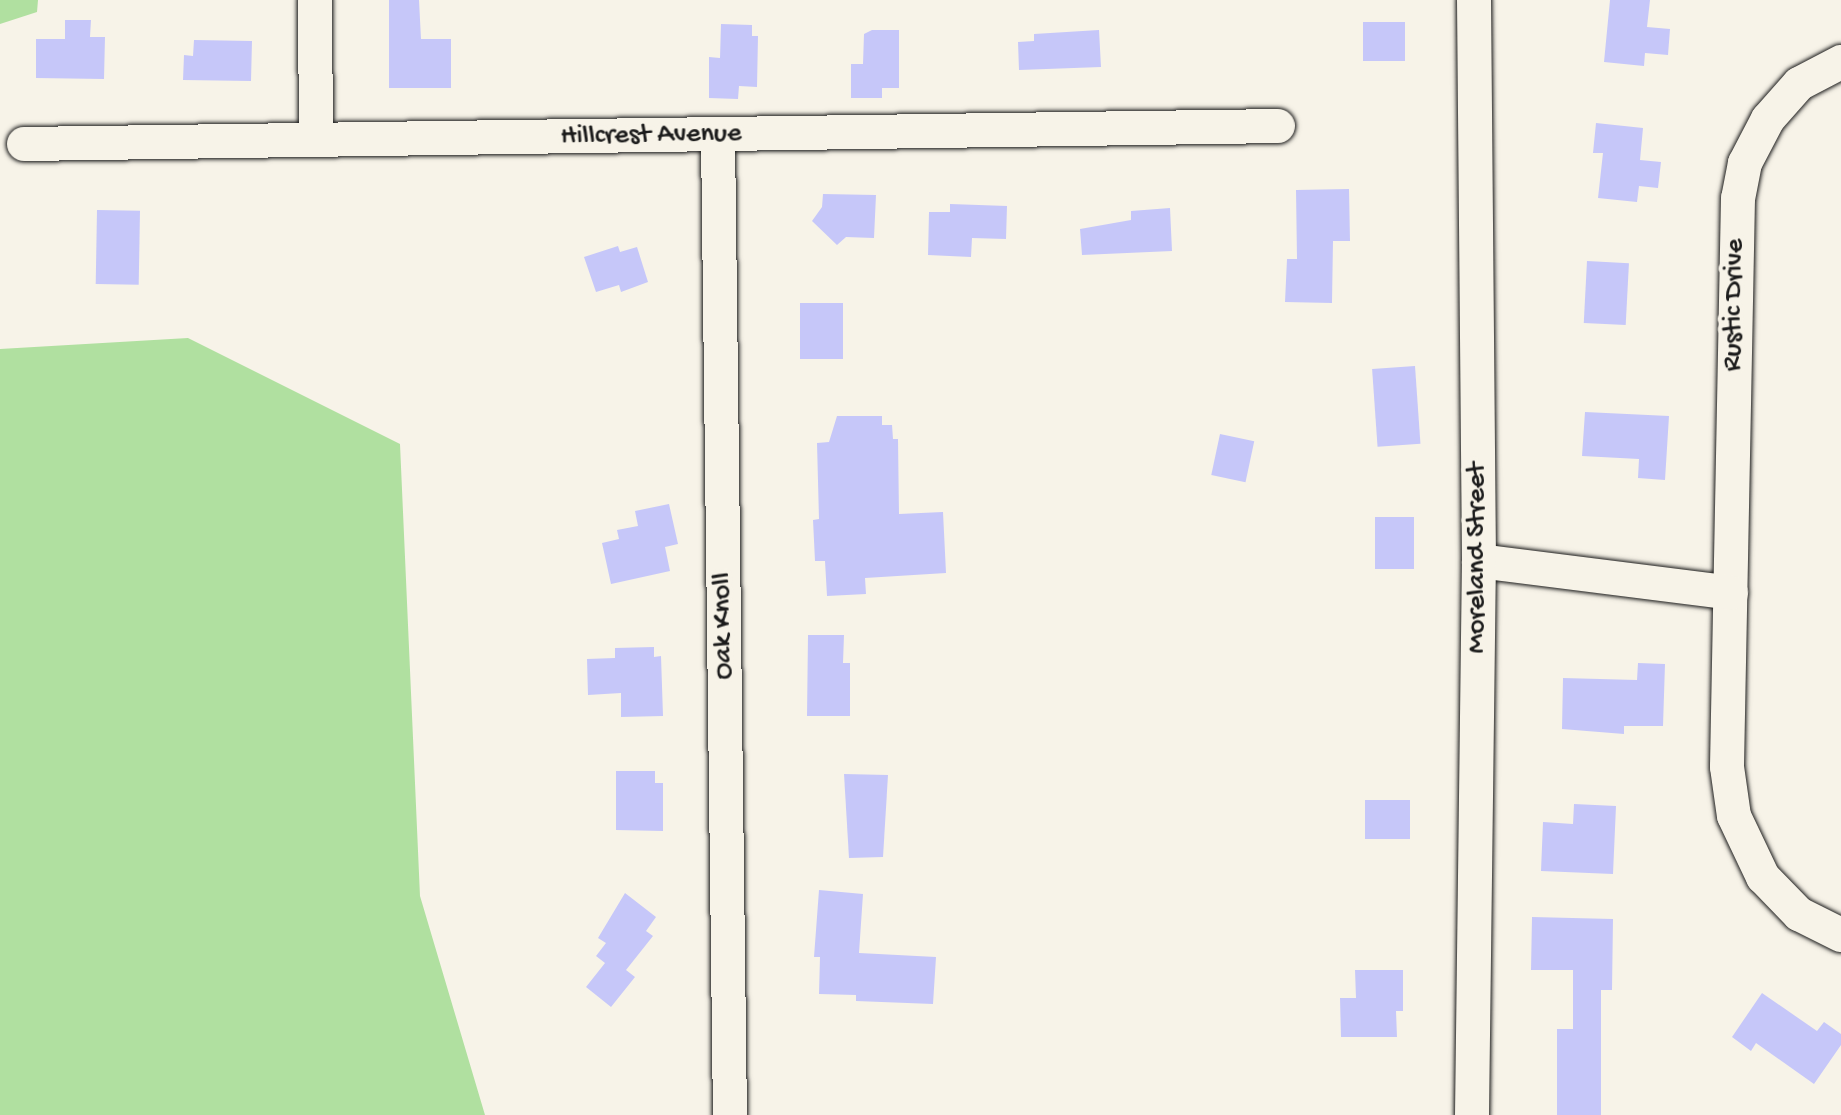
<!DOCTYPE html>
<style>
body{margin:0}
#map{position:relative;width:1841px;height:1115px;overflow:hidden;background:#f7f3e8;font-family:"Gochi Hand",sans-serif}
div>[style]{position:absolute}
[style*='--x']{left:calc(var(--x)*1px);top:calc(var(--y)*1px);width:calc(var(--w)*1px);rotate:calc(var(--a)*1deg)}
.green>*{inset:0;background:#b0e0a0}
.building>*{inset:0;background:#c6c7f9;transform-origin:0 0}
.roads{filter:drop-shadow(0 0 2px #1c1c1c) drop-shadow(0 0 2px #1c1c1c)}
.minor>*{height:34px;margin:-17px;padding:0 17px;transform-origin:17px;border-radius:17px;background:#f7f3e8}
span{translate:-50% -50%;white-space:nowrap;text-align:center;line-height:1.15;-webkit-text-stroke:8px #f7f3e8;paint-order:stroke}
.street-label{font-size:28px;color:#1c1c1c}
</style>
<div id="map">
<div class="green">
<i style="clip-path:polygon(0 0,38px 0,37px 12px,0 24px)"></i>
<i style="clip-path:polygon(188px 338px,400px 444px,420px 896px,485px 1115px,0 1115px,0 349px)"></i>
</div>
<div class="building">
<i style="clip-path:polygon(389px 0,419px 0,421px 39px,451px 39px,451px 88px,389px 88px)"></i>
<i style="clip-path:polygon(1610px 0,1650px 0,1647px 27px,1670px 29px,1668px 55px,1645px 53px,1644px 66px,1604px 62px)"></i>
<i style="clip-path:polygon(65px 20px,91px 20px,90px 37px,105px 37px,104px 79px,36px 78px,36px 39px,65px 39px)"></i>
<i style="left:1363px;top:22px;width:42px;height:39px"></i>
<i style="clip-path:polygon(721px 24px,752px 25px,752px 36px,758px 36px,757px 87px,739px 86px,738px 99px,709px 98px,709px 57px,720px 58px)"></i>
<i style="clip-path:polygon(872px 30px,899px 30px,899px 88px,882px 88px,882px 98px,851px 98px,851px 64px,863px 64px,864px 34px)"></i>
<i style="clip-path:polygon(1099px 30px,1101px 67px,1019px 70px,1018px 42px,1034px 41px,1034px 34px)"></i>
<i style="clip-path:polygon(194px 40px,252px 41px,251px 81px,183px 80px,184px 55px,193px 56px)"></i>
<i style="clip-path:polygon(1596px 123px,1643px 128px,1640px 160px,1661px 162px,1658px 188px,1639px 186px,1637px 202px,1598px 198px,1603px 153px,1593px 153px)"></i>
<i style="clip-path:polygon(1349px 189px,1350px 241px,1333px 241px,1332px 303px,1285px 302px,1287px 259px,1297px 259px,1296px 190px)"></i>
<i style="clip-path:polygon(823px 194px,876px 195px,874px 238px,846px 237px,837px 245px,812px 221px,822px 207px)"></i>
<i style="clip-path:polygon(950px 204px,1007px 206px,1006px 239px,972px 238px,971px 257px,928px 255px,929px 212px,950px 212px)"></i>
<i style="clip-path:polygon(1170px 208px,1172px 251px,1082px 255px,1080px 229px,1131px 220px,1131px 211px)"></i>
<i style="left:97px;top:210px;width:43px;height:74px;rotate:1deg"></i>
<i style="clip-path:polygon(618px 246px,620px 252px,637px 247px,648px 282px,621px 292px,619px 285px,596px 292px,584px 257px)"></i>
<i style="left:1587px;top:261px;width:42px;height:62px;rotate:3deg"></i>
<i style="left:800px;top:303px;width:43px;height:56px"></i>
<i style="left:1415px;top:366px;width:78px;height:43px;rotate:86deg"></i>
<i style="clip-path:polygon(1585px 412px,1669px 416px,1665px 480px,1638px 478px,1639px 459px,1582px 456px)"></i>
<i style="clip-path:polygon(837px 416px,882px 416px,882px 425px,892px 425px,893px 439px,898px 439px,899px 514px,943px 512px,946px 573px,865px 578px,866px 594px,827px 596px,825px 561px,815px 561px,813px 520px,819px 519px,817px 443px,829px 442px)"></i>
<i style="left:1220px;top:434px;width:35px;height:42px;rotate:12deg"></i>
<i style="clip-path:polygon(669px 504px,678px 544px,665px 547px,670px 571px,611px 584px,602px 543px,619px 539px,617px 530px,638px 526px,635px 511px)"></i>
<i style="left:1375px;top:517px;width:39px;height:52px"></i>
<i style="clip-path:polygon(808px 635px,844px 635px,843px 663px,850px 663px,850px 716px,807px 716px)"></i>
<i style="clip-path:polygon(654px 647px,654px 657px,661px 656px,663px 716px,621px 717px,621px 693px,588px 695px,587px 659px,615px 658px,615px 648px)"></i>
<i style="clip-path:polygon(1638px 663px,1665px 664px,1663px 726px,1624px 726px,1624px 734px,1562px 729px,1563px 678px,1637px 680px)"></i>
<i style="clip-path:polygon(616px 771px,655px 771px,655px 783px,663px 783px,663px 831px,616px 830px)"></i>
<i style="clip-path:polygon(844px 774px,888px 775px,883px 857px,849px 858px)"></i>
<i style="left:1365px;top:800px;width:45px;height:39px"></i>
<i style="clip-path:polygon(1574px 804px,1616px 806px,1613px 874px,1541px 871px,1543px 822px,1573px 824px)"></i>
<i style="clip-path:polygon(819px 890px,863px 894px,859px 953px,936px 957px,933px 1004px,856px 1001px,856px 995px,819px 994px,820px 957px,814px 957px)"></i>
<i style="clip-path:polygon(625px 893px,656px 917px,646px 931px,653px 936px,626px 970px,635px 977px,611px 1007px,586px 987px,605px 963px,596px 956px,606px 943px,598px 938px)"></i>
<i style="clip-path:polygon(1532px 917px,1613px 919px,1612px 990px,1601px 990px,1601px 1115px,1557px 1115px,1557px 1029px,1573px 1029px,1573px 970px,1531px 970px)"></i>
<i style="clip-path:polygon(1355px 970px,1403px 970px,1403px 1011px,1396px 1011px,1397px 1037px,1341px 1037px,1340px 998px,1356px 998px)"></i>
<i style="clip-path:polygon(1762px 993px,1817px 1031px,1824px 1022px,1841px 1034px,1841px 1045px,1814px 1084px,1756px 1043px,1751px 1051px,1732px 1037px)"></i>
</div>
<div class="roads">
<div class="minor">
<i style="--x:315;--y:0;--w:139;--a:89.6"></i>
<i style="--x:1841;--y:62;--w:47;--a:152.4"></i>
<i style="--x:1799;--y:84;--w:47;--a:131.5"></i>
<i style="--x:1768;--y:119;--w:50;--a:117.6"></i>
<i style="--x:1745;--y:163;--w:36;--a:101"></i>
<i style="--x:1738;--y:198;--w:569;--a:91.11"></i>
<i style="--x:1727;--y:767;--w:49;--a:81.9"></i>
<i style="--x:1734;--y:816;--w:68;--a:64.6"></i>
<i style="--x:1763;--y:877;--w:52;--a:45.8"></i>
<i style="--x:1799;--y:914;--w:47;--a:26.6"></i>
<i style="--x:718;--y:136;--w:979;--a:89.3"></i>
<i style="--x:24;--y:144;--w:1254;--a:-0.82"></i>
<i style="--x:1479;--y:561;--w:254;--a:7.2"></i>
<i style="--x:1472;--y:1115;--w:554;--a:-89.28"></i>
<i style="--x:1479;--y:561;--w:561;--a:-90.51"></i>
</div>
</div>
<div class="street-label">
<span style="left:651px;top:136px;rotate:-1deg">Hillcrest Avenue</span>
<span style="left:1735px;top:305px;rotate:-89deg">Rustic Drive</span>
<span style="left:1478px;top:558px;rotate:-90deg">Moreland Street</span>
<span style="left:724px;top:626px;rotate:-91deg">Oak Knoll</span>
</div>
</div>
